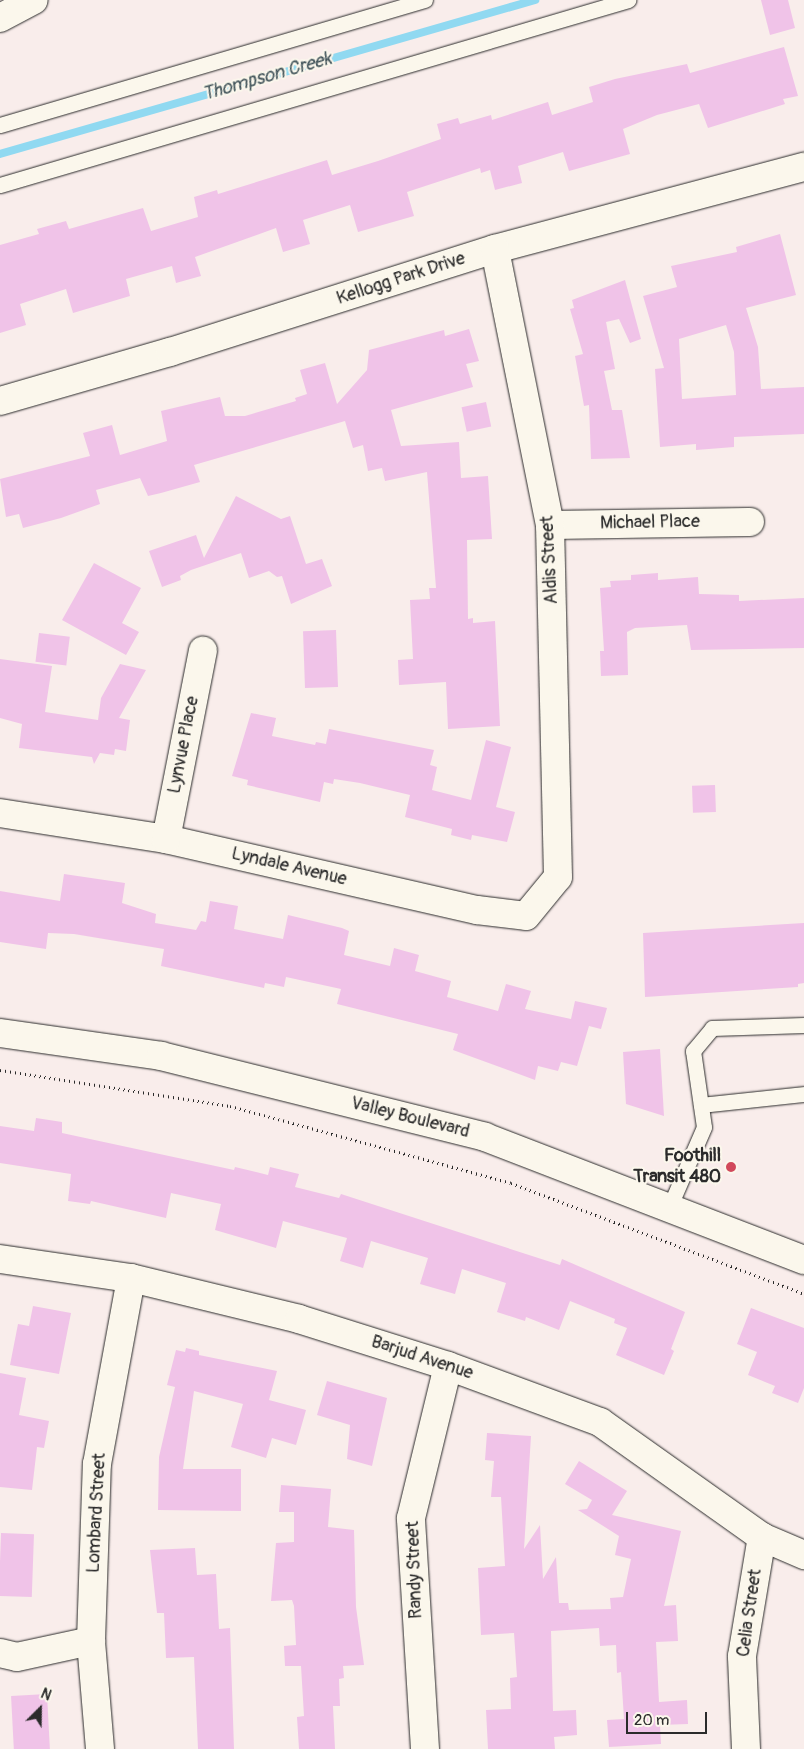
<!DOCTYPE html>
<style>
body{margin:0}
#map{position:relative;width:804px;height:1749px;overflow:hidden;background:#f9edeb;font-family:Pangolin,sans-serif}
div>[style]{position:absolute}
[style*='--x']{left:calc(var(--x)*1px);top:calc(var(--y)*1px);width:calc(var(--w)*1px);rotate:calc(var(--a)*1deg)}
.stream>*{height:8px;margin:-4px;padding:0 4px;transform-origin:4px;border-radius:4px;background:#90d9f1}
.building>*{inset:0;background:#f0c3e8;transform-origin:0 0}
.path>*{height:3px;margin-top:-1.5px;transform-origin:0;background:repeating-linear-gradient(90deg,#2b2b2b 0 1px,transparent 0 5px)}
.roads{filter:drop-shadow(0 0 1px #2b2b2b) drop-shadow(0 0 1px #2b2b2b)}
.lane>*{height:15px;margin:-7.5px;padding:0 7.5px;transform-origin:7.5px;border-radius:7.5px;background:#fbf7ec}
.street>*{height:28px;margin:-14px;padding:0 14px;transform-origin:14px;border-radius:14px;background:#fbf7ec}
.secondary>*{height:28px;margin:-14px;padding:0 14px;transform-origin:14px;border-radius:14px;background:#fbf7ec}
.primary>*{height:28px;margin:-14px;padding:0 14px;transform-origin:14px;border-radius:14px;background:#fbf7ec}
.dots>*{width:14px;height:14px;translate:-50% -50%;box-sizing:border-box;border:2px solid #fbf7ec;border-radius:50%}
span{translate:-50% -50%;white-space:nowrap;text-align:center;line-height:1.15;-webkit-text-stroke:4px #fbf7ec;paint-order:stroke}
.street-label{font-size:18px;color:#2b2b2b}
.poi-label{font-size:18px;color:#2b2b2b;font-weight:700}
.right{translate:-100% -50%;text-align:right}
.water-label{font-size:19px;color:#44565c;font-style:italic}
.north{position:absolute;left:15px;top:1684px;width:50px;height:50px;-webkit-text-stroke:4px #fbf7ec;paint-order:stroke;rotate:23deg;font-size:14px;font-weight:700;line-height:20px;text-align:center;color:#2b2b2b}
.north::after{content:'';display:block;margin:auto;width:18px;height:22px;background:#2b2b2b;clip-path:polygon(50% 0,100% 100%,50% 72%,0 100%)}
.scale{position:absolute;left:626px;top:1712px;width:81px;height:22px;box-sizing:border-box;border:2px solid #2b2b2b;border-top:0;padding-left:6px;font-size:15px;line-height:18px;white-space:nowrap;color:#2b2b2b;-webkit-text-stroke:4px #fbf7ec;paint-order:stroke}
</style>
<div id="map">
<div class="stream">
<i style="--x:0;--y:154;--w:557;--a:-16.06"></i>
</div>
<div class="building">
<i style="clip-path:polygon(761px 0,788px 0,795px 28px,770px 35px)"></i>
<i style="clip-path:polygon(784px 47px,798px 96px,783px 99px,785px 104px,708px 128px,699px 104px,657px 115px,623px 129px,630px 154px,569px 171px,563px 152px,518px 166px,522px 183px,495px 190px,490px 170px,481px 173px,480px 168px,407px 192px,414px 216px,358px 232px,350px 205px,303px 220px,310px 244px,283px 252px,276px 228px,195px 257px,201px 276px,176px 283px,172px 266px,126px 279px,130px 296px,73px 313px,66px 289px,20px 304px,26px 325px,0 333px,0 245px,39px 234px,37px 229px,66px 221px,69px 229px,143px 208px,151px 231px,198px 217px,194px 197px,217px 190px,218px 194px,327px 160px,332px 175px,378px 161px,441px 139px,437px 124px,458px 118px,460px 124px,491px 115px,492px 120px,548px 102px,552px 115px,593px 102px,589px 87px,615px 79px,687px 64px,690px 73px)"></i>
<i style="clip-path:polygon(evenodd,780px 234px,796px 295px,746px 308px,758px 347px,761px 389px,804px 387px,804px 434px,734px 437px,734px 447px,696px 450px,696px 444px,660px 447px,655px 369px,664px 368px,643px 296px,677px 287px,671px 266px,737px 252px,736px 247px,780px 234px,726px 325px,734px 352px,736px 395px,682px 399px,679px 339px,726px 325px)"></i>
<i style="clip-path:polygon(625px 280px,641px 339px,630px 343px,619px 319px,606px 322px,615px 369px,604px 371px,612px 410px,622px 410px,630px 458px,591px 459px,589px 405px,584px 406px,575px 356px,583px 354px,570px 309px,574px 308px,572px 300px)"></i>
<i style="clip-path:polygon(469px 329px,479px 361px,466px 364px,473px 387px,391px 410px,401px 446px,459px 442px,461px 478px,488px 476px,492px 539px,467px 540px,468px 619px,473px 618px,473px 623px,495px 621px,500px 726px,448px 729px,446px 682px,399px 685px,398px 660px,413px 659px,410px 600px,430px 599px,429px 588px,436px 588px,427px 472px,385px 481px,382px 468px,368px 471px,363px 445px,353px 448px,345px 421px,194px 465px,200px 482px,161px 493px,148px 496px,140px 478px,96px 490px,100px 504px,61px 518px,23px 528px,19px 514px,6px 517px,0 479px,90px 456px,83px 433px,112px 425px,120px 455px,167px 441px,161px 411px,220px 397px,225px 416px,245px 416px,296px 401px,295px 398px,307px 394px,300px 370px,325px 363px,337px 404px,367px 370px,369px 350px,444px 330px,445px 336px)"></i>
<i style="left:486px;top:402px;width:25px;height:25px;rotate:78deg"></i>
<i style="clip-path:polygon(236px 496px,281px 519px,290px 516px,306px 564px,322px 559px,332px 586px,291px 604px,282px 576px,277px 577px,269px 571px,249px 578px,241px 553px,191px 570px,180px 576px,181px 580px,162px 587px,149px 551px,196px 535px,204px 558px)"></i>
<i style="clip-path:polygon(94px 563px,141px 588px,122px 623px,139px 632px,126px 655px,62px 620px)"></i>
<i style="clip-path:polygon(658px 573px,658px 580px,698px 577px,699px 594px,739px 595px,739px 601px,804px 598px,804px 648px,691px 650px,687px 625px,635px 628px,627px 632px,628px 675px,601px 676px,600px 651px,604px 651px,600px 588px,611px 587px,610px 581px,631px 580px,631px 575px)"></i>
<i style="left:336px;top:630px;width:57px;height:33px;rotate:88deg"></i>
<i style="left:39px;top:633px;width:31px;height:29px;rotate:7deg"></i>
<i style="clip-path:polygon(0 659px,52px 666px,45px 712px,98px 720px,101px 698px,120px 664px,146px 670px,119px 718px,130px 720px,126px 751px,115px 749px,114px 755px,100px 753px,94px 764px,92px 757px,19px 748px,22px 724px,0 718px)"></i>
<i style="clip-path:polygon(251px 713px,276px 718px,272px 736px,315px 745px,316px 742px,326px 744px,329px 729px,434px 750px,430px 765px,437px 767px,432px 790px,471px 800px,486px 740px,511px 747px,496px 807px,515px 812px,507px 842px,472px 835px,471px 840px,451px 835px,452px 829px,405px 817px,410px 795px,360px 783px,334px 779px,333px 784px,324px 782px,320px 802px,247px 785px,248px 780px,232px 776px)"></i>
<i style="left:715px;top:785px;width:27px;height:23px;rotate:88deg"></i>
<i style="clip-path:polygon(64px 874px,125px 883px,122px 903px,156px 914px,155px 923px,196px 930px,201px 921px,206px 922px,210px 901px,238px 906px,234px 929px,283px 939px,288px 915px,342px 928px,349px 931px,344px 955px,390px 966px,394px 948px,419px 955px,415px 971px,451px 981px,447px 997px,498px 1011px,506px 984px,531px 991px,525px 1009px,571px 1019px,575px 1001px,607px 1008px,601px 1029px,589px 1026px,577px 1066px,561px 1062px,558px 1071px,538px 1066px,535px 1080px,453px 1050px,458px 1034px,337px 1004px,341px 989px,286px 977px,284px 987px,265px 983px,264px 988px,161px 966px,164px 949px,74px 934px,48px 933px,46px 949px,0 942px,0 891px,60px 901px)"></i>
<i style="clip-path:polygon(804px 923px,804px 983px,798px 984px,798px 987px,645px 997px,643px 933px)"></i>
<i style="clip-path:polygon(660px 1049px,664px 1116px,626px 1104px,623px 1052px)"></i>
<i style="clip-path:polygon(36px 1118px,62px 1122px,62px 1133px,234px 1170px,235px 1167px,268px 1175px,270px 1167px,299px 1174px,295px 1187px,339px 1198px,341px 1194px,560px 1265px,562px 1259px,685px 1312px,671px 1349px,674px 1351px,664px 1375px,616px 1355px,627px 1328px,614px 1323px,615px 1319px,570px 1301px,559px 1330px,526px 1317px,525px 1321px,497px 1312px,506px 1283px,462px 1269px,455px 1294px,420px 1284px,428px 1258px,371px 1241px,363px 1268px,340px 1261px,347px 1238px,283px 1221px,276px 1248px,215px 1230px,221px 1204px,171px 1193px,166px 1218px,91px 1201px,90px 1204px,68px 1201px,71px 1174px,0 1163px,0 1126px,34px 1131px)"></i>
<i style="clip-path:polygon(33px 1306px,71px 1313px,59px 1374px,10px 1365px,18px 1324px,29px 1326px)"></i>
<i style="clip-path:polygon(751px 1308px,804px 1328px,804px 1388px,798px 1403px,772px 1393px,775px 1386px,748px 1375px,757px 1352px,737px 1344px)"></i>
<i style="clip-path:polygon(186px 1348px,199px 1351px,199px 1355px,277px 1371px,269px 1400px,306px 1410px,296px 1445px,272px 1438px,266px 1458px,231px 1447px,243px 1404px,194px 1391px,183px 1469px,241px 1469px,241px 1511px,158px 1510px,159px 1457px,175px 1387px,167px 1385px,176px 1350px,185px 1352px)"></i>
<i style="clip-path:polygon(0 1373px,26px 1378px,19px 1415px,49px 1421px,44px 1448px,37px 1447px,32px 1490px,0 1487px)"></i>
<i style="clip-path:polygon(327px 1381px,387px 1398px,372px 1466px,347px 1459px,350px 1425px,317px 1415px)"></i>
<i style="clip-path:polygon(487px 1433px,531px 1436px,524px 1549px,540px 1525px,543px 1579px,556px 1557px,559px 1603px,568px 1603px,569px 1610px,611px 1609px,610px 1598px,623px 1597px,631px 1559px,615px 1555px,619px 1536px,578px 1510px,587px 1509px,592px 1500px,565px 1484px,579px 1461px,627px 1491px,612px 1515px,681px 1531px,664px 1606px,676px 1605px,678px 1641px,656px 1642px,659px 1702px,687px 1700px,688px 1724px,660px 1725px,661px 1744px,609px 1747px,607px 1720px,624px 1719px,621px 1672px,617px 1673px,616px 1645px,600px 1646px,599px 1628px,551px 1631px,553px 1711px,576px 1710px,577px 1735px,554px 1737px,555px 1749px,488px 1749px,486px 1710px,511px 1709px,510px 1678px,517px 1677px,514px 1633px,481px 1635px,478px 1568px,505px 1566px,501px 1497px,491px 1497px,494px 1461px,485px 1460px)"></i>
<i style="clip-path:polygon(281px 1485px,331px 1489px,328px 1527px,354px 1530px,356px 1607px,364px 1665px,343px 1666px,344px 1678px,339px 1679px,340px 1706px,333px 1706px,335px 1749px,299px 1749px,297px 1717px,304px 1716px,301px 1666px,285px 1666px,284px 1646px,296px 1645px,294px 1606px,292px 1600px,271px 1601px,276px 1543px,294px 1542px,294px 1512px,279px 1512px)"></i>
<i style="left:1px;top:1533px;width:33px;height:63px;rotate:2deg"></i>
<i style="clip-path:polygon(195px 1548px,197px 1575px,216px 1574px,219px 1629px,230px 1628px,234px 1749px,198px 1749px,194px 1657px,166px 1658px,164px 1613px,157px 1613px,150px 1550px)"></i>
<i style="left:47px;top:1694px;width:55px;height:36px;rotate:87deg"></i>
</div>
<div class="path">
<i style="--x:0;--y:1070;--w:233;--a:8.9"></i>
<i style="--x:230;--y:1106;--w:291;--a:15.3"></i>
<i style="--x:511;--y:1183;--w:313;--a:20.7"></i>
</div>
<div class="roads">
<div class="lane">
<i style="--x:0;--y:125;--w:443;--a:-16.4"></i>
<i style="--x:0;--y:185;--w:655;--a:-16.41"></i>
<i style="--x:701;--y:1105;--w:104;--a:-6.1"></i>
<i style="--x:669;--y:1208;--w:88;--a:-66.6"></i>
<i style="--x:704;--y:1127;--w:77;--a:-98.2"></i>
<i style="--x:693;--y:1051;--w:30;--a:-50"></i>
<i style="--x:712;--y:1028;--w:92;--a:-1.9"></i>
</div>
<div class="street">
<i style="--x:0;--y:401;--w:177;--a:-16.1"></i>
<i style="--x:170;--y:352;--w:341;--a:-17.6"></i>
<i style="--x:495;--y:249;--w:320;--a:-14.9"></i>
<i style="--x:550;--y:525;--w:200;--a:-0.9"></i>
<i style="--x:0;--y:813;--w:168;--a:8.9"></i>
<i style="--x:166;--y:839;--w:319;--a:12.9"></i>
<i style="--x:477;--y:910;--w:49;--a:7"></i>
<i style="--x:526;--y:916;--w:50;--a:-50.6"></i>
<i style="--x:558;--y:877;--w:352;--a:-91.3"></i>
<i style="--x:550;--y:525;--w:281;--a:-101.3"></i>
<i style="--x:166;--y:839;--w:192;--a:-78.9"></i>
<i style="--x:0;--y:1259;--w:132;--a:8.3"></i>
<i style="--x:131;--y:1278;--w:173;--a:13.7"></i>
<i style="--x:299;--y:1319;--w:156;--a:17.5"></i>
<i style="--x:448;--y:1366;--w:162;--a:20.2"></i>
<i style="--x:600;--y:1422;--w:199;--a:35.4"></i>
<i style="--x:762;--y:1537;--w:46;--a:23.2"></i>
<i style="--x:0;--y:1653;--w:17;--a:13"></i>
<i style="--x:17;--y:1657;--w:76;--a:-12.2"></i>
<i style="--x:100;--y:1749;--w:108;--a:-94.8"></i>
<i style="--x:91;--y:1641;--w:177;--a:-88.1"></i>
<i style="--x:97;--y:1464;--w:189;--a:-79.6"></i>
<i style="--x:425;--y:1749;--w:231;--a:-93.5"></i>
<i style="--x:411;--y:1518;--w:156;--a:-76.3"></i>
<i style="--x:746;--y:1749;--w:93;--a:-92.5"></i>
<i style="--x:742;--y:1656;--w:121;--a:-80.5"></i>
</div>
<div class="secondary">
<i style="--x:0;--y:18;--w:38;--a:-28"></i>
</div>
<div class="primary">
<i style="--x:0;--y:1033;--w:163;--a:8.1"></i>
<i style="--x:161;--y:1056;--w:334;--a:14"></i>
<i style="--x:485;--y:1137;--w:342;--a:21.1"></i>
</div>
</div>
<div class="dots">
<i style="left:731px;top:1167px;background:#d1495b"></i>
</div>
<div class="street-label">
<span style="left:401px;top:279px;rotate:-18deg">Kellogg Park Drive</span>
<span style="left:650px;top:523px;rotate:-1deg">Michael Place</span>
<span style="left:550px;top:560px;rotate:-93deg">Aldis Street</span>
<span style="left:184px;top:745px;rotate:-79deg">Lynvue Place</span>
<span style="left:289px;top:867px;rotate:13deg">Lyndale Avenue</span>
<span style="left:410px;top:1118px;rotate:14deg">Valley Boulevard</span>
<span style="left:422px;top:1358px;rotate:18deg">Barjud Avenue</span>
<span style="left:97px;top:1513px;rotate:-87deg">Lombard Street</span>
<span style="left:415px;top:1570px;rotate:-92deg">Randy Street</span>
<span style="left:750px;top:1613px;rotate:-82deg">Celia Street</span>
</div>
<div class="poi-label">
<span class="right" style="left:721px;top:1167px">Foothill<br>Transit 480</span>
</div>
<div class="water-label">
<span style="left:267px;top:77px;rotate:-16deg">Thompson Creek</span>
</div>
<div class="north">N</div>
<div class="scale">20 m</div>
</div>
